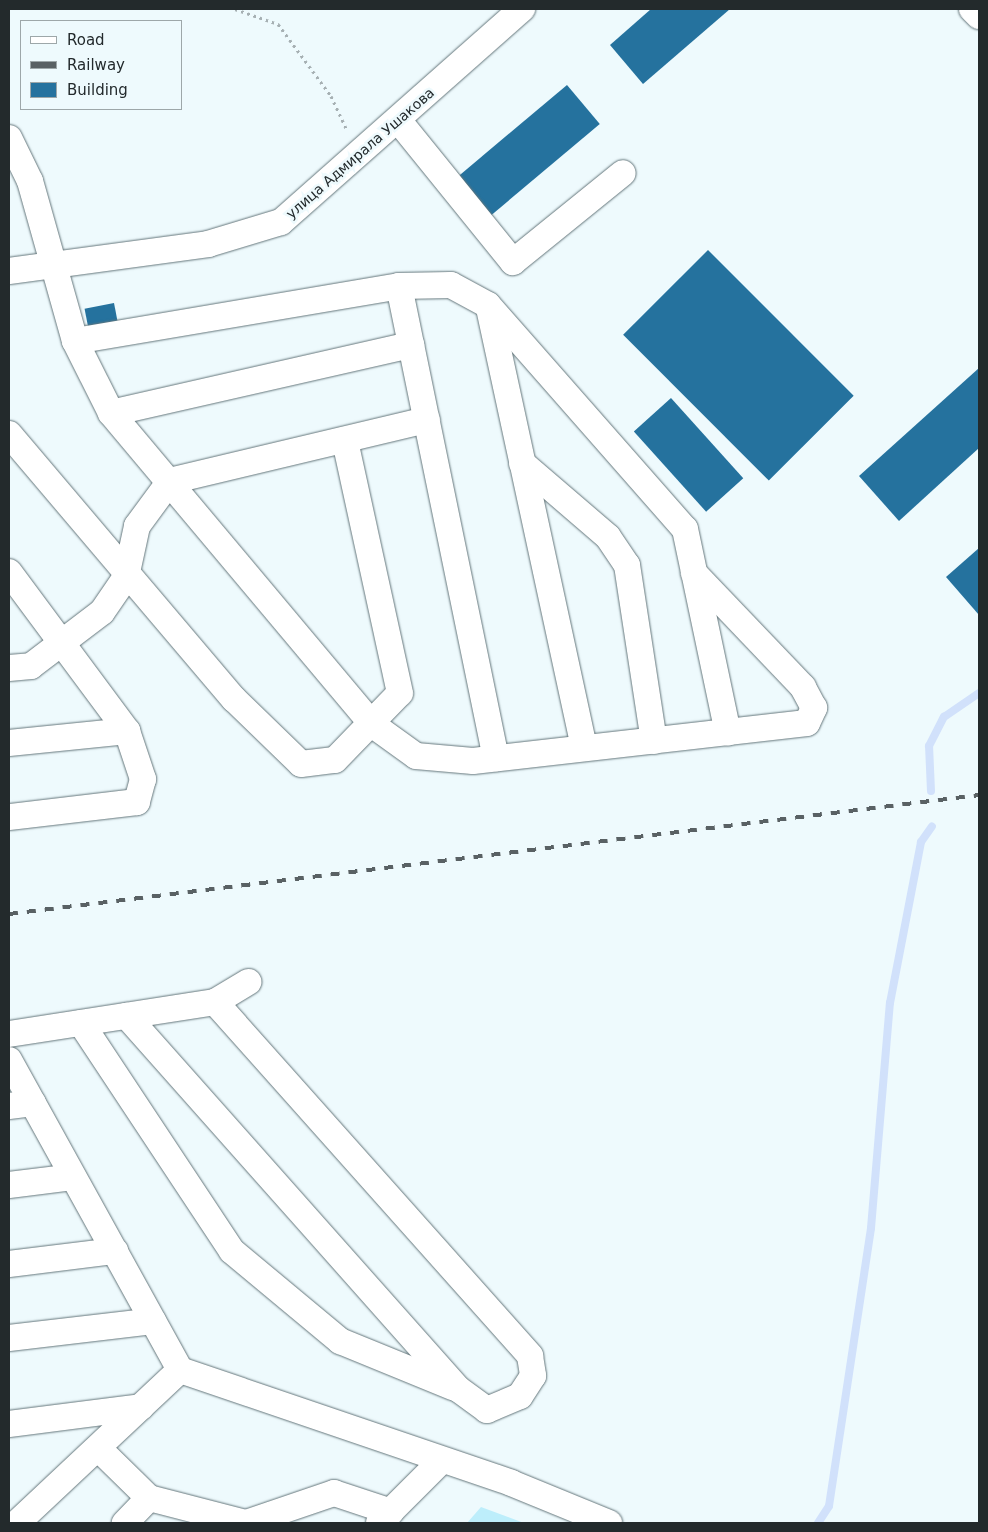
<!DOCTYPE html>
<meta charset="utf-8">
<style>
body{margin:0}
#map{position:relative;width:988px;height:1532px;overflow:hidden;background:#eefafd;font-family:"DejaVu Sans",sans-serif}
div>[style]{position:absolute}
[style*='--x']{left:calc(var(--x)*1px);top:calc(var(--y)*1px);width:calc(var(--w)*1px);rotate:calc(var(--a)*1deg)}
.green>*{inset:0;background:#bdeefb}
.stream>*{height:8px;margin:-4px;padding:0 4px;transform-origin:4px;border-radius:4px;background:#d1e1fb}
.building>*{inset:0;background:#25729e;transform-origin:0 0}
.path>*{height:3px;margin-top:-1.5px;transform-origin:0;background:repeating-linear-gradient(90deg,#a6b0b3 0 2.5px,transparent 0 6.5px)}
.roads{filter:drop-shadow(0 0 1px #64767b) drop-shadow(0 0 1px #64767b)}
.minor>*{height:26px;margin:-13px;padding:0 13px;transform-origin:13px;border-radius:13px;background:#fff}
.rail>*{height:4px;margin-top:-2px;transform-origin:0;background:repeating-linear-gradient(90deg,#596164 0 9px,transparent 0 18px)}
span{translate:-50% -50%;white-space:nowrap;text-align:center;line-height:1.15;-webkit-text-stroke:5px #eefafd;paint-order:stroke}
.street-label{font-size:14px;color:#232a2c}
.frame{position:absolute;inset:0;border:10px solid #232a2c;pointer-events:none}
.legend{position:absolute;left:20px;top:20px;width:162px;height:90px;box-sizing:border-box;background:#eefafd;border:1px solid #9da7a9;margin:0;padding:6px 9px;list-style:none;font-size:15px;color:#232a2c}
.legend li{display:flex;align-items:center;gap:10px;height:25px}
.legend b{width:25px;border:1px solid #9da7a9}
</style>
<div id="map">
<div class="green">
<i style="clip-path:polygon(481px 1507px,524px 1523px,467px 1523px)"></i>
</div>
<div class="stream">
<i style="--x:931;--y:791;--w:45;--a:-92.5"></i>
<i style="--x:929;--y:746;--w:33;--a:-63"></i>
<i style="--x:944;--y:717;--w:42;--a:-34.4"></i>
<i style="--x:818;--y:1523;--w:20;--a:-57"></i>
<i style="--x:829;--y:1506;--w:281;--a:-81.4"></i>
<i style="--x:871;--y:1228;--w:226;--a:-85.2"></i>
<i style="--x:890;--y:1003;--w:164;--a:-79.1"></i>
<i style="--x:921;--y:842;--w:19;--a:-55"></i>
</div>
<div class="building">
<i style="clip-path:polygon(651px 9px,730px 9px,643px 84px,610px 45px)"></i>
<i style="left:567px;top:85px;width:51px;height:148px;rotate:50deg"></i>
<i style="left:708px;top:250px;width:206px;height:120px;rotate:45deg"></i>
<i style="left:114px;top:303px;width:20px;height:30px;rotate:79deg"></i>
<i style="clip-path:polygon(979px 368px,979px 448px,899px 521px,859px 476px)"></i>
<i style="left:671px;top:398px;width:108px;height:50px;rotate:48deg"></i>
<i style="clip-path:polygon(979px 548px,979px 615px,946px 577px)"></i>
</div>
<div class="path">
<i style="--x:235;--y:9;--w:46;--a:19.2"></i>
<i style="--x:278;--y:24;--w:89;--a:53.6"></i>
<i style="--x:331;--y:96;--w:38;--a:65"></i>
</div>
<div class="roads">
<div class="minor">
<i style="--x:972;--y:9;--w:10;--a:45"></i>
<i style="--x:398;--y:120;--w:183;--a:51"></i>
<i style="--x:513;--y:262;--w:141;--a:-39"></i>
<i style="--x:9;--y:138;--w:48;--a:64"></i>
<i style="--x:30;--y:181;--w:166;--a:74.3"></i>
<i style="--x:75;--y:341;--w:80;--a:63.4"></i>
<i style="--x:111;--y:413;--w:407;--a:50"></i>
<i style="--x:373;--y:725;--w:53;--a:35.8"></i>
<i style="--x:416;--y:756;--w:57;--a:5"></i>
<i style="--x:473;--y:761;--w:336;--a:-6.5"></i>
<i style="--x:807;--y:723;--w:17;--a:-65"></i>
<i style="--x:814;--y:708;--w:24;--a:-118"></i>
<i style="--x:803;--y:687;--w:158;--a:-133.7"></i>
<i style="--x:9;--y:271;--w:201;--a:-7.7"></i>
<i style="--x:208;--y:244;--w:76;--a:-16.8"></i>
<i style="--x:281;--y:222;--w:322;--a:-41.5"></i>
<i style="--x:399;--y:286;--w:482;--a:78.4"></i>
<i style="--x:489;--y:308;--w:450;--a:77.8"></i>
<i style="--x:75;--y:341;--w:329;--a:-9.6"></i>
<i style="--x:399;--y:286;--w:52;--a:-1.1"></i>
<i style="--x:451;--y:285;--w:42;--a:28.4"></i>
<i style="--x:488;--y:305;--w:298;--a:48.7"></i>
<i style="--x:685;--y:529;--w:208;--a:78.1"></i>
<i style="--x:111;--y:413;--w:308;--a:-12.8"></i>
<i style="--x:9;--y:434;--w:348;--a:49.7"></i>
<i style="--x:234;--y:699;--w:93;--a:44.1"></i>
<i style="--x:301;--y:764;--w:34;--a:-7"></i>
<i style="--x:335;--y:760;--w:93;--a:-45.9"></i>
<i style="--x:400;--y:693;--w:259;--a:-102.3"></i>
<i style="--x:522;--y:463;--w:113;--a:40.7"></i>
<i style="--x:608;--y:537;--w:34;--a:56"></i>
<i style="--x:627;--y:565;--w:178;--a:81.3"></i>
<i style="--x:9;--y:572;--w:198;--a:53.4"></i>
<i style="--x:127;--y:731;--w:51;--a:71.6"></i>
<i style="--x:143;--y:779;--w:24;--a:105"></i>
<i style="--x:137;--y:802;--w:129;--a:173.3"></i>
<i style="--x:9;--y:668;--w:22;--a:-5"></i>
<i style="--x:31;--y:666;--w:89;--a:-37.3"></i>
<i style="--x:102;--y:612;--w:42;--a:-55.6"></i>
<i style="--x:126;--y:577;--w:52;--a:-77.8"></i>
<i style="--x:137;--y:526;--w:56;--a:-53.7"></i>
<i style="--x:170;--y:481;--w:264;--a:-13.4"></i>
<i style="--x:9;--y:743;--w:119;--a:-5.8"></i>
<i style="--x:215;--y:1002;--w:39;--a:-31"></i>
<i style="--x:81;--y:1023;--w:273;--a:56.5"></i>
<i style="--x:232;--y:1251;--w:141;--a:39.8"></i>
<i style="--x:340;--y:1341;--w:122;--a:22.2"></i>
<i style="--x:9;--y:1034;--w:208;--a:-8.8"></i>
<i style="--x:215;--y:1002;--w:474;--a:48.3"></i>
<i style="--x:530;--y:1356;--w:20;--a:81"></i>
<i style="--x:533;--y:1376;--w:24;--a:123"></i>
<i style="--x:520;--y:1396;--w:36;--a:157"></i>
<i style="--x:487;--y:1410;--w:36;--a:-144"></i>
<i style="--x:458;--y:1389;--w:499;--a:-131.6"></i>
<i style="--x:9;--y:1060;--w:354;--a:61.1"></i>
<i style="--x:180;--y:1370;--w:350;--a:18.8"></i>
<i style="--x:511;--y:1483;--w:106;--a:22.2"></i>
<i style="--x:9;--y:1106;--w:24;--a:-7"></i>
<i style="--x:9;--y:1185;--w:64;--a:-7.1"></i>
<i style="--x:9;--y:1264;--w:107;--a:-7"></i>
<i style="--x:9;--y:1338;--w:145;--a:-6.7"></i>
<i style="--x:9;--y:1424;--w:133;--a:-7.3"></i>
<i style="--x:98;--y:1448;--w:71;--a:44.4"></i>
<i style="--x:149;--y:1498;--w:35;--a:134"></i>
<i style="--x:149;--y:1498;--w:100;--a:14.5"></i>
<i style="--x:17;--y:1523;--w:224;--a:-43.2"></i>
<i style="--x:246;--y:1523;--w:93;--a:-18.8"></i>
<i style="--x:334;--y:1493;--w:60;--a:18.4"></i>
<i style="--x:379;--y:1523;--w:86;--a:-45"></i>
</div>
</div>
<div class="rail">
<i style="--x:9;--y:914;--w:977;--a:-6.99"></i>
</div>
<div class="street-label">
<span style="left:360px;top:153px;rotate:-41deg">улица Адмирала Ушакова</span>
</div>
<div class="frame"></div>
<ul class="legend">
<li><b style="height:6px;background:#fff"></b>Road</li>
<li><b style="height:6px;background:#596164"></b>Railway</li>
<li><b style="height:14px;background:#25729e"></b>Building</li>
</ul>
</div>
